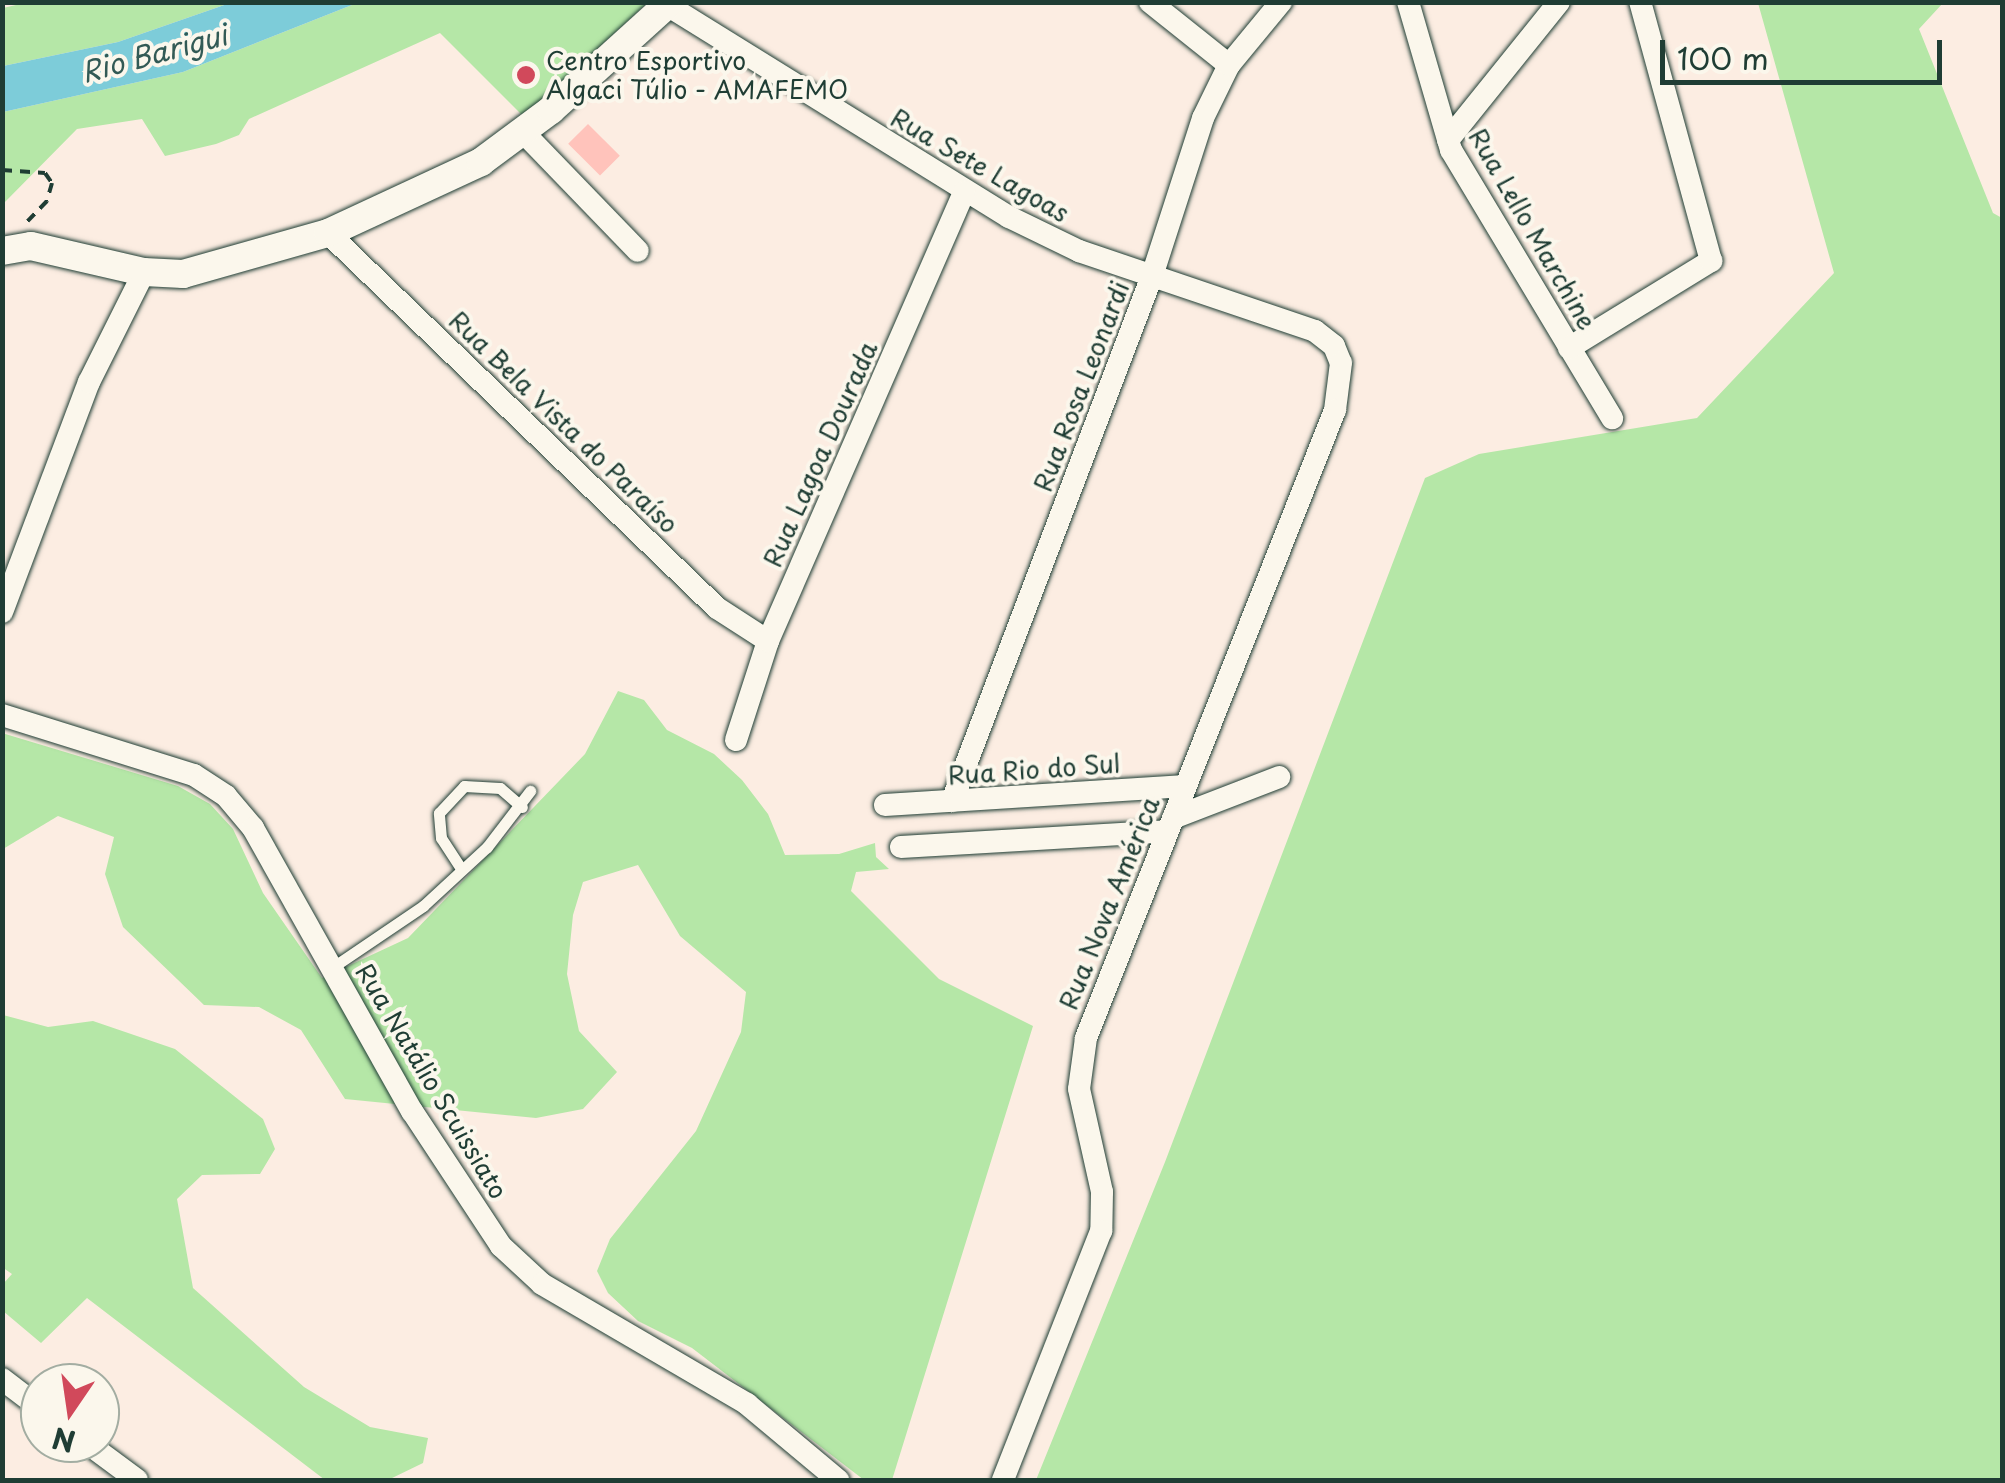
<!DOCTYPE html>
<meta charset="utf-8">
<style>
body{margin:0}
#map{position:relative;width:2005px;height:1483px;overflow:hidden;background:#fcede2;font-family:"Playpen Sans",sans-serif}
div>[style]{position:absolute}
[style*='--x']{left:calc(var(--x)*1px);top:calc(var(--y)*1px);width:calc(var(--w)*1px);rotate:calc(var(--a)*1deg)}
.green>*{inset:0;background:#b5e7a7}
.water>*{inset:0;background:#7dccd9}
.building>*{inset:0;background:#ffc3bb;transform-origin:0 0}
.path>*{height:4px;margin-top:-2px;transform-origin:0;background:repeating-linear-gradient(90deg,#1f3d34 0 10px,transparent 0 18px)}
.roads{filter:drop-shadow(0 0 2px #1f3d34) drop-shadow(0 0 2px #1f3d34)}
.service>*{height:11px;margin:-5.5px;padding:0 5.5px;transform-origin:5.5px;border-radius:5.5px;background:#fbf7ec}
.minor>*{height:22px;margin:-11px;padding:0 11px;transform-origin:11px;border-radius:11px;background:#fbf7ec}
.tertiary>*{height:28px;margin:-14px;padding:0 14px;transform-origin:14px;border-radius:14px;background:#fbf7ec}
.dots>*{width:28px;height:28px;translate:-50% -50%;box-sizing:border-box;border:5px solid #fbf7ec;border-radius:50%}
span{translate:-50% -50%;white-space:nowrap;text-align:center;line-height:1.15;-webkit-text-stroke:8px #fbf7ec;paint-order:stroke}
.poi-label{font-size:25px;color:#1f3d34}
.left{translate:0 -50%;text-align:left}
.street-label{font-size:25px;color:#1f3d34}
.water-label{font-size:28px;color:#325a55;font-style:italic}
.frame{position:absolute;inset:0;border:5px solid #1f3d34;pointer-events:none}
.north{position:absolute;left:20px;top:1363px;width:100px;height:100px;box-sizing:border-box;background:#fbf7ec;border:2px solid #a3ada2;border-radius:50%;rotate:193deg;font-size:28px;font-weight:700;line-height:40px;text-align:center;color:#1f3d34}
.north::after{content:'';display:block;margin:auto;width:35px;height:45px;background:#d1495b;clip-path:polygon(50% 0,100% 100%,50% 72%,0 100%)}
.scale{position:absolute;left:1660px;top:40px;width:282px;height:45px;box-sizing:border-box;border:5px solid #1f3d34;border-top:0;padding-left:12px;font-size:30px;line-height:35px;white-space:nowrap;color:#1f3d34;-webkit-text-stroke:8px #fbf7ec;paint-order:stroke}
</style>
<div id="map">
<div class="green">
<i style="clip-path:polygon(29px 2px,230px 3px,118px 42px,3px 66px,3px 8px)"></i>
<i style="clip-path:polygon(357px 3px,647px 3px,524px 117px,440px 33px,249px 119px,239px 135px,216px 144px,165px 156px,142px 119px,77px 129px,3px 204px,3px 112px,183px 72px)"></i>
<i style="clip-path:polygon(1758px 3px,1943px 3px,1919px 29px,1993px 213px,2002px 218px,2002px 1480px,1036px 1480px,1165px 1162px,1425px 478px,1479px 454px,1697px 418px,1834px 273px)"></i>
<i style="clip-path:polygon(618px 691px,644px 700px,667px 730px,714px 754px,742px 780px,768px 814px,785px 855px,839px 854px,875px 843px,876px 857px,889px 869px,856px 872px,851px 891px,939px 979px,1033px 1026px,892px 1480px,864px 1480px,692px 1348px,638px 1321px,608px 1293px,597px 1271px,610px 1239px,696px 1131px,741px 1032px,746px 992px,680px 936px,638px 865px,583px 882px,573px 915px,567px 974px,579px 1031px,617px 1072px,583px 1109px,536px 1118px,345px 1099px,301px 1030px,259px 1007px,204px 1005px,123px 927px,105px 874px,114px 837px,58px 816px,3px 849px,2px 733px,178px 786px,210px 804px,233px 829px,263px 893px,322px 978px,408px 938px,585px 754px)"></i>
<i style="clip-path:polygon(3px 1015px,48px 1027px,93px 1021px,175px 1049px,263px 1119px,275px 1149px,260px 1174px,202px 1175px,177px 1199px,193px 1288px,304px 1387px,370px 1427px,428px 1438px,423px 1463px,388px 1480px,325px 1480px,87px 1298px,41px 1343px,3px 1311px,3px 1284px,12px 1274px,2px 1267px)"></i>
</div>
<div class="water">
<i style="clip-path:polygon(230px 3px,357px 3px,183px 72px,3px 112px,3px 66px,118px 42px)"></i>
</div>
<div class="building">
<i style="left:588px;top:124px;width:45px;height:28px;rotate:45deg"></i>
</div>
<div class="path">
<i style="--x:2;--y:170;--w:43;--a:4"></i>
<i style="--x:45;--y:173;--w:12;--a:55"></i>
<i style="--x:52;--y:183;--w:19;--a:106"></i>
<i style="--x:47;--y:201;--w:30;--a:134"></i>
</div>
<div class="roads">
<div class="service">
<i style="--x:460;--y:867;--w:35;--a:-123"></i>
<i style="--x:441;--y:838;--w:25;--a:-95"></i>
<i style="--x:439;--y:813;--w:37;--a:-47"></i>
<i style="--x:464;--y:786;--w:36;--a:3"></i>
<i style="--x:500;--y:788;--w:29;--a:41"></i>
<i style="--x:333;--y:967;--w:109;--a:-34.1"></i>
<i style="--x:423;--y:906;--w:87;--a:-42.7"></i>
<i style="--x:487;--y:847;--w:71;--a:-52.5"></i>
</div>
<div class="minor">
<i style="--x:1150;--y:2;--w:101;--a:38.6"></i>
<i style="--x:1408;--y:2;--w:154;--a:73.8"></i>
<i style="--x:1451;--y:150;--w:313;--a:59"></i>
<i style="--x:667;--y:5;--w:402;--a:31.8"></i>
<i style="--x:1009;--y:217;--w:78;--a:25.9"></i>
<i style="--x:1079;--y:251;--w:249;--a:18.7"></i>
<i style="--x:1315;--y:331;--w:24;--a:38"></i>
<i style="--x:1334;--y:346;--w:18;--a:68"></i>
<i style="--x:1341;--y:363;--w:47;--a:97.3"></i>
<i style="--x:1335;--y:410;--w:676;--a:111.63"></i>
<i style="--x:1086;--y:1038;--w:51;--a:97.8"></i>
<i style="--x:1079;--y:1089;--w:106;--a:77.4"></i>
<i style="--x:1102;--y:1192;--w:39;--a:91"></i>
<i style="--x:1101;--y:1231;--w:268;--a:111.5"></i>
<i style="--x:523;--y:132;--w:165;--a:46"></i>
<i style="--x:1448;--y:140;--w:177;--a:-51.2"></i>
<i style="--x:328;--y:233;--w:540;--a:43.95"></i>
<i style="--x:717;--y:608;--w:61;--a:32.9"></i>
<i style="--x:1569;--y:348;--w:167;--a:-31.5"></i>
<i style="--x:1711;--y:261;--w:269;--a:-105.3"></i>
<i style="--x:2;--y:612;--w:246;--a:-69.3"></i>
<i style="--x:89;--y:382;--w:123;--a:-63.4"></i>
<i style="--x:2;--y:715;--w:201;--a:17.4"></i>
<i style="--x:194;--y:775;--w:38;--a:33"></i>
<i style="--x:226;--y:796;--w:42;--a:49.8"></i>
<i style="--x:253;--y:828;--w:325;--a:60.7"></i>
<i style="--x:412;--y:1111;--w:162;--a:56.6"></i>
<i style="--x:501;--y:1246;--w:56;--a:42.8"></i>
<i style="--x:542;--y:1284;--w:238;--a:30.3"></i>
<i style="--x:747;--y:1404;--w:119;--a:39.9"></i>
<i style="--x:736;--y:740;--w:104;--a:-72.1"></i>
<i style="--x:768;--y:641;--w:490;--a:-66.4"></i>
<i style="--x:952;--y:801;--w:562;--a:-69.15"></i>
<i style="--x:1152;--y:276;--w:166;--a:-72.1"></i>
<i style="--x:1203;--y:118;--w:59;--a:-63.9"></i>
<i style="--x:1229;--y:65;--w:82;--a:-50.5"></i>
<i style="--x:885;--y:805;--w:301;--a:-3.6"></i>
<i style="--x:1173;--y:818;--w:114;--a:-21.1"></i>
<i style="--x:901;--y:847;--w:267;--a:-3.4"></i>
<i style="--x:2;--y:1379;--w:48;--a:37.3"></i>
<i style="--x:87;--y:1443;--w:62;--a:36.5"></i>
</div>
<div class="tertiary">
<i style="--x:2;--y:251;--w:29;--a:-10"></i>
<i style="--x:31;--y:246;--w:116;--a:13"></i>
<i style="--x:144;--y:272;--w:39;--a:3"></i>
<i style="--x:183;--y:274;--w:151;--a:-15.8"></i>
<i style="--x:328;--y:233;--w:169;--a:-24.9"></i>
<i style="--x:481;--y:162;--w:87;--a:-36.6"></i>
<i style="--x:551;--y:110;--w:161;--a:-42.2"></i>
</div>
</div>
<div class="dots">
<i style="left:526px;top:75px;background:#d1495b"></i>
</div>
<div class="poi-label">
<span class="left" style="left:546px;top:75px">Centro Esportivo<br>Algaci Túlio - AMAFEMO</span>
</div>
<div class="street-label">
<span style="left:980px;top:165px;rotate:30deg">Rua Sete Lagoas</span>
<span style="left:1533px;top:229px;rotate:60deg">Rua Lello Marchine</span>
<span style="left:1081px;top:386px;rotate:-69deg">Rua Rosa Leonardi</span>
<span style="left:564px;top:422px;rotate:44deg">Rua Bela Vista do Paraíso</span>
<span style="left:820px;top:454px;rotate:-66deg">Rua Lagoa Dourada</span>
<span style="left:1034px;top:769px;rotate:-4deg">Rua Rio do Sul</span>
<span style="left:1109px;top:903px;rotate:-68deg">Rua Nova América</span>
<span style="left:432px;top:1081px;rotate:59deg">Rua Natálio Scuissiato</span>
</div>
<div class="water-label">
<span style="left:154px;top:53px;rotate:-15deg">Rio Barigui</span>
</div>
<div class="frame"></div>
<div class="north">N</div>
<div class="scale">100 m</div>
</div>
